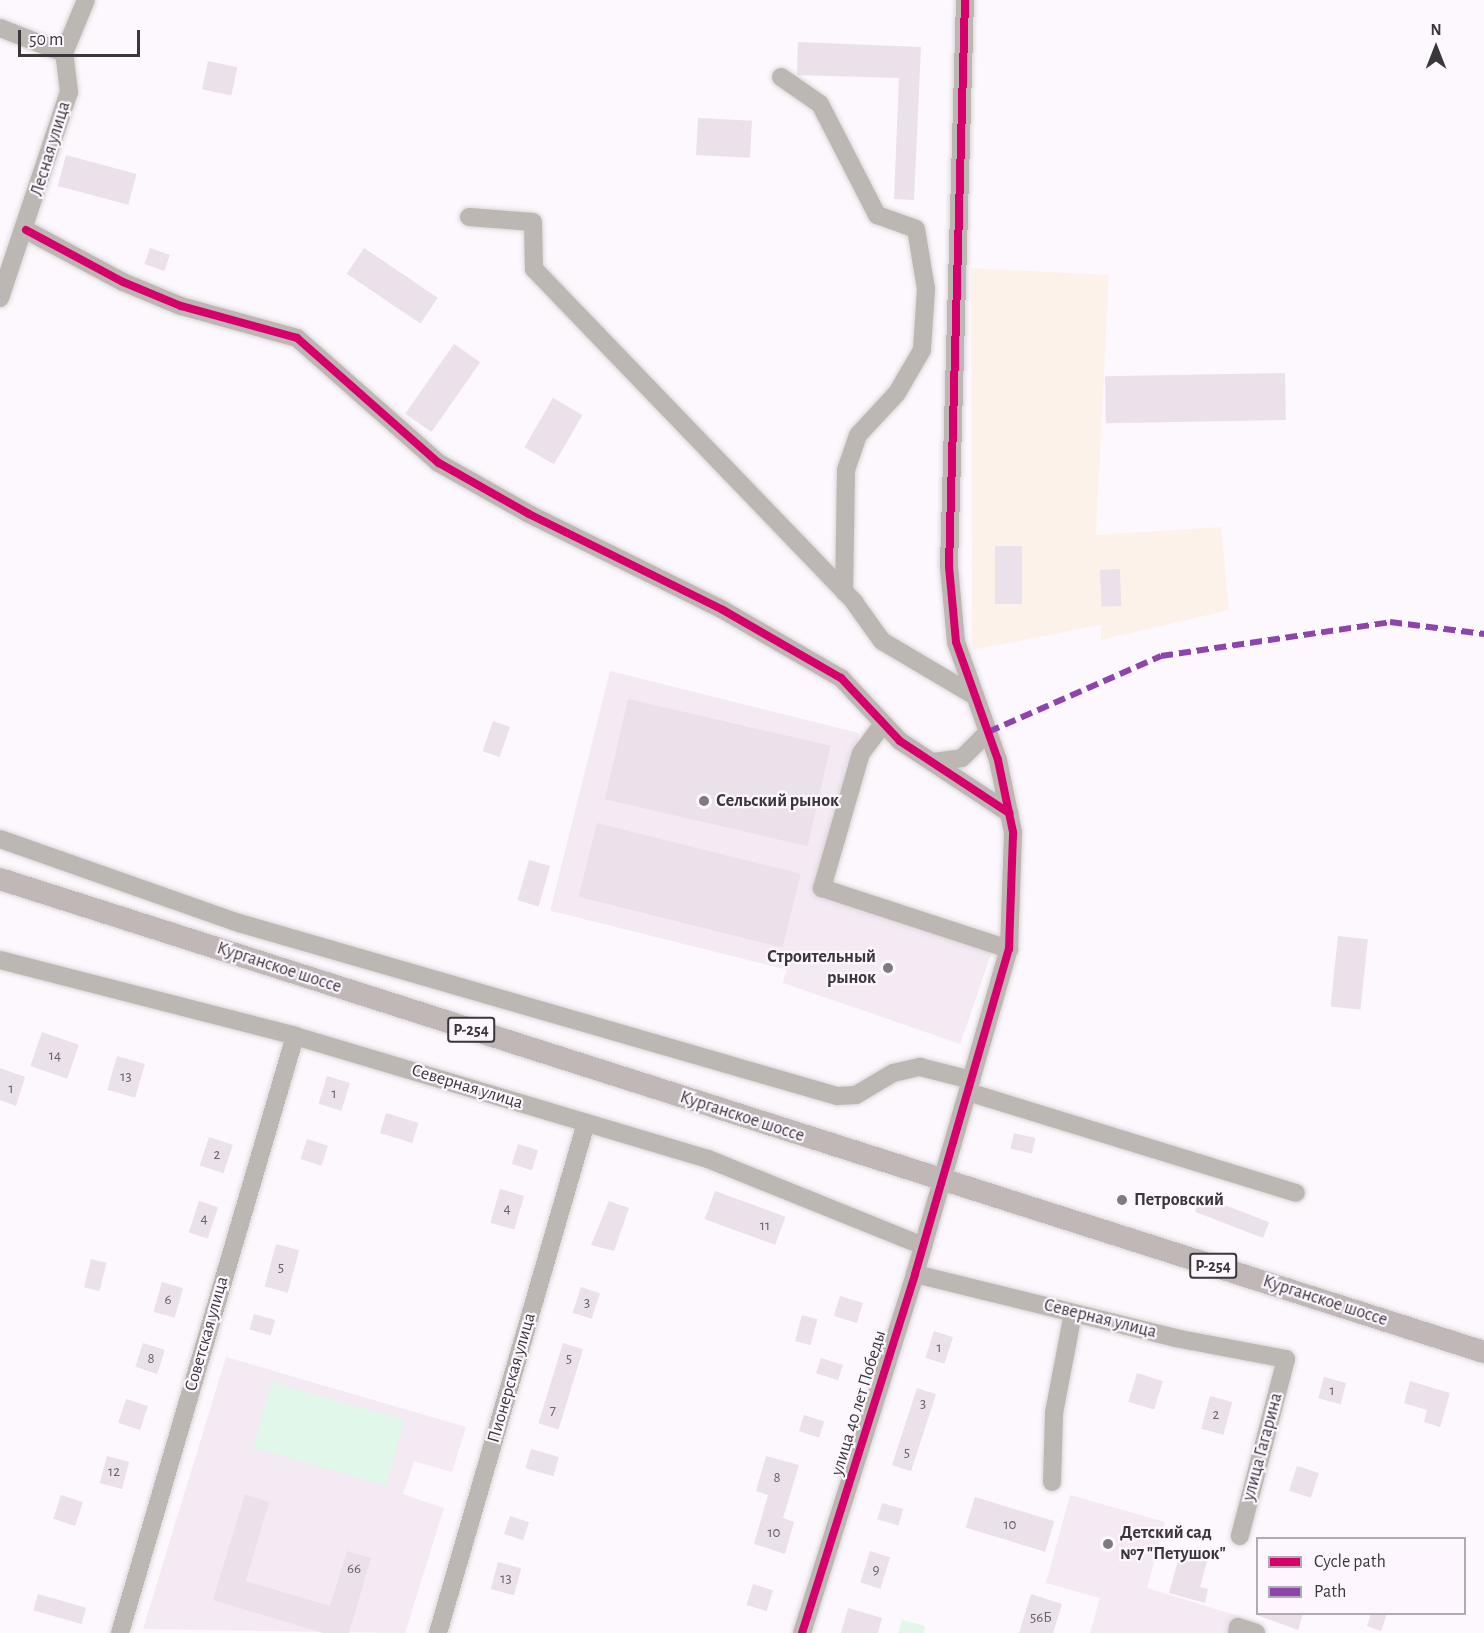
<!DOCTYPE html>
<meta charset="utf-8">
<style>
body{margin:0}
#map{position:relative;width:1484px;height:1633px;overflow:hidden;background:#fdf8fd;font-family:"Alegreya Sans",sans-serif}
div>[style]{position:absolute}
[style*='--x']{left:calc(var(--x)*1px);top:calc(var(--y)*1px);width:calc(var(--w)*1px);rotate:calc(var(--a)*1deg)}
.built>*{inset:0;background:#f3eaf4;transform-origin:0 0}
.industrial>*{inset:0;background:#fdf2ea}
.green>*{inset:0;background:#e0f7e9;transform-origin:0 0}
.building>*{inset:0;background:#eae1ea;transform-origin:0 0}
.roads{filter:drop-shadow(0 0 2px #d9d6d9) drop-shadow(0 0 2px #d9d6d9)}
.minor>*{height:18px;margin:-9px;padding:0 9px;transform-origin:9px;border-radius:9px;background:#bcb7b2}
.major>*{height:22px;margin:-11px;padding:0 11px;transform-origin:11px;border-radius:11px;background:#bfb8b6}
.quiet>*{height:6px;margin-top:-3px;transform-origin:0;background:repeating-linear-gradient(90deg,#8e44ad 0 12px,transparent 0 18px)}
.cycleway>*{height:8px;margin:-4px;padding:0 4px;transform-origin:4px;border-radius:4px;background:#d6006c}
.dots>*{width:16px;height:16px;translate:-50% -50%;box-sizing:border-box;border:3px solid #fef6ff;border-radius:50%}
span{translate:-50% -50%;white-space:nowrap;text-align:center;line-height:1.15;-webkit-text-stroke:4.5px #fef6ff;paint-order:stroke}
.number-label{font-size:15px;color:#686368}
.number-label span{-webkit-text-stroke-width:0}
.shield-label span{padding:2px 4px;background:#fef6ff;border:2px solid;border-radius:4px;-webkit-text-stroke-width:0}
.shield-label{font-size:16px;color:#3a373b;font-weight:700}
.street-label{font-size:18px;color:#3a373b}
.poi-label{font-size:18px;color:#3a373b;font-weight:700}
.left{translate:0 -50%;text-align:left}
.right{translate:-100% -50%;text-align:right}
.legend{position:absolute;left:1256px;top:1537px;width:210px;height:78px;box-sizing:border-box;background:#fef6ff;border:2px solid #b0aab1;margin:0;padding:8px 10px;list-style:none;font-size:18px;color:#3a373b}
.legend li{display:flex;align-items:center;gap:12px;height:30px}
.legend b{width:30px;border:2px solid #b0aab1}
.north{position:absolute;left:1406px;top:18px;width:60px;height:60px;-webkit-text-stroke:4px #fef6ff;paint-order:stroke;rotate:0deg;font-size:16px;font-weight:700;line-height:24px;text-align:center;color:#3a373b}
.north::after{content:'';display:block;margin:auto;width:21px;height:27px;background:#3a373b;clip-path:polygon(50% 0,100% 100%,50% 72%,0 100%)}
.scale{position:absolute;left:18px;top:30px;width:122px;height:27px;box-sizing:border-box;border:3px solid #3a373b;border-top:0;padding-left:8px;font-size:18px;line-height:21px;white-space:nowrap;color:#3a373b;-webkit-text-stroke:4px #fef6ff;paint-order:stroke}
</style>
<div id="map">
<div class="built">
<i style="left:610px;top:671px;width:257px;height:247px;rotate:14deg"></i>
<i style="left:814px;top:891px;width:188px;height:97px;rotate:19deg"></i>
<i style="clip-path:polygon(226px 1357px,466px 1427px,452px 1472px,414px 1461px,403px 1494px,444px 1508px,405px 1633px,143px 1629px)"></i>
<i style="clip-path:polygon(1070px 1495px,1165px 1522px,1147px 1588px,1261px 1623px,1258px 1633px,1090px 1633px,1100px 1598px,1046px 1583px)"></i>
</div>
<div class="industrial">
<i style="clip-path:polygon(971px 268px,1109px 275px,1096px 535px,1221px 527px,1229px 610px,1101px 640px,1101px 625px,972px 650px)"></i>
</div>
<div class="green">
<i style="left:272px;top:1382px;width:138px;height:68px;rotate:16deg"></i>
<i style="clip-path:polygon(902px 1620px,925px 1626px,924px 1633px,898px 1633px)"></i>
</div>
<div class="building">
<i style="clip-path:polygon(798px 42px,921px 47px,914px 200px,894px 199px,899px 78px,797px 75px)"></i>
<i style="left:208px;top:61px;width:30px;height:29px;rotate:12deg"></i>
<i style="left:698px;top:118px;width:54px;height:37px;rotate:3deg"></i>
<i style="left:66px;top:155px;width:73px;height:32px;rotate:15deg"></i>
<i style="left:150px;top:248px;width:21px;height:17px;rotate:19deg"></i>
<i style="left:364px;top:248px;width:89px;height:31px;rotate:34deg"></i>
<i style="left:454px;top:344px;width:32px;height:85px;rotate:35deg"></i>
<i style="left:1285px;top:373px;width:47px;height:180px;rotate:89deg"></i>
<i style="left:553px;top:398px;width:34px;height:57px;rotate:30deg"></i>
<i style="left:995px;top:546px;width:27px;height:58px"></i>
<i style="left:1120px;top:569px;width:37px;height:20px;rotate:88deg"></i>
<i style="left:628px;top:699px;width:208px;height:103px;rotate:13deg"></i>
<i style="left:493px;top:721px;width:18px;height:32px;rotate:19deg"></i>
<i style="left:597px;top:823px;width:210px;height:76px;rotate:14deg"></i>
<i style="left:529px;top:860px;width:22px;height:42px;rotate:16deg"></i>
<i style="left:1338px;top:936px;width:30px;height:71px;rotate:6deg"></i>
<i style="left:42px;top:1032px;width:39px;height:36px;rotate:19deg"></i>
<i style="left:117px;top:1056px;width:29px;height:35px;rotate:16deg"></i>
<i style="clip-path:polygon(0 1068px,25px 1077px,16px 1106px,0 1100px)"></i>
<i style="left:327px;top:1076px;width:24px;height:29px;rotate:17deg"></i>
<i style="left:386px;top:1113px;width:34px;height:21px;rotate:17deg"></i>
<i style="left:1014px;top:1133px;width:22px;height:16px;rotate:13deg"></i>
<i style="left:209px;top:1137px;width:25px;height:30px;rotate:18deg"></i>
<i style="left:307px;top:1139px;width:22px;height:21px;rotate:18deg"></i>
<i style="left:518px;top:1144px;width:21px;height:21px;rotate:17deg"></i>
<i style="left:500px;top:1189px;width:25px;height:35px;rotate:16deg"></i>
<i style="left:715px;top:1191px;width:75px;height:30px;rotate:20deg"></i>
<i style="left:1201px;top:1196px;width:73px;height:17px;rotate:21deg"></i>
<i style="left:199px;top:1201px;width:20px;height:33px;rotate:18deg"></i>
<i style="clip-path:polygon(609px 1201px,629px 1208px,614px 1251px,591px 1245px)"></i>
<i style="left:276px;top:1244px;width:24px;height:44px;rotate:15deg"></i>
<i style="left:91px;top:1259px;width:16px;height:29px;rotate:14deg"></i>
<i style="left:162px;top:1282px;width:22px;height:31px;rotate:16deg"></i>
<i style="left:581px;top:1287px;width:20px;height:27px;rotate:18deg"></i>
<i style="left:840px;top:1296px;width:24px;height:21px;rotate:17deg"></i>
<i style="left:254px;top:1314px;width:22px;height:16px;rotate:16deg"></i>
<i style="left:802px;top:1315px;width:16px;height:27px;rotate:15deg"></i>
<i style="left:934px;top:1331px;width:20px;height:28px;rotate:18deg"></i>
<i style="left:143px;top:1343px;width:23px;height:25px;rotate:18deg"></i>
<i style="left:563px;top:1343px;width:21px;height:84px;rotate:17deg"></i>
<i style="left:821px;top:1358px;width:23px;height:16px;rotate:18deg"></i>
<i style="left:1137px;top:1373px;width:27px;height:30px;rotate:17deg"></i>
<i style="left:1324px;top:1377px;width:23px;height:22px;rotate:15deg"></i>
<i style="clip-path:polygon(1410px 1381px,1450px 1393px,1440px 1427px,1424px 1422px,1427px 1410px,1404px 1403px)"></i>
<i style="left:917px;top:1388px;width:20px;height:81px;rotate:18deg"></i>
<i style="left:1210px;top:1396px;width:23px;height:34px;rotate:15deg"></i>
<i style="left:126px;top:1399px;width:23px;height:25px;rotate:18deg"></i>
<i style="left:804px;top:1415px;width:21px;height:17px;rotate:17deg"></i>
<i style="left:531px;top:1449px;width:29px;height:20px;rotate:16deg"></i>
<i style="left:107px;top:1456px;width:23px;height:28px;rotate:15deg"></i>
<i style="clip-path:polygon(766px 1456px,799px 1465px,783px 1518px,794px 1522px,785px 1554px,754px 1544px,768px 1495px,756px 1491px)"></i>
<i style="left:1297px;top:1466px;width:23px;height:26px;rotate:18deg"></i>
<i style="clip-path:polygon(245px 1494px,269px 1502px,246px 1581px,330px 1606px,347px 1551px,371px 1558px,349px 1633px,323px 1633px,213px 1600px)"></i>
<i style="left:61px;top:1495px;width:23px;height:25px;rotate:18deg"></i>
<i style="left:975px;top:1497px;width:83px;height:32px;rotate:17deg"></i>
<i style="left:882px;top:1503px;width:22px;height:17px;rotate:16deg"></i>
<i style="left:510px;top:1516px;width:20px;height:19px;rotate:18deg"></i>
<i style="left:870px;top:1551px;width:21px;height:33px;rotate:17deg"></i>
<i style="clip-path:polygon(1180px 1553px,1207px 1561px,1200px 1587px,1208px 1589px,1205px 1603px,1169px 1593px)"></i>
<i style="left:498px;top:1562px;width:24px;height:28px;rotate:15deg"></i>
<i style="left:753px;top:1584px;width:21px;height:22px;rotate:17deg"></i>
<i style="left:38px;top:1594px;width:50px;height:17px;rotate:16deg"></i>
<i style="clip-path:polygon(1031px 1594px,1062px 1604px,1053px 1633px,1019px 1633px)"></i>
<i style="clip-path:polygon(848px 1608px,882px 1618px,878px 1633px,841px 1633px)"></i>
<i style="clip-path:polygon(1254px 1614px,1303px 1614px,1298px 1630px)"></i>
<i style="clip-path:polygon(1371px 1614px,1387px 1614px,1381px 1631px,1367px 1626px)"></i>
</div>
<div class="roads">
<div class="minor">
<i style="--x:0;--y:28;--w:69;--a:21.3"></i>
<i style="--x:781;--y:77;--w:47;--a:34.7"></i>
<i style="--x:820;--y:104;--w:125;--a:62.8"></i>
<i style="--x:877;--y:215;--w:41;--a:19.7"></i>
<i style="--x:916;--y:229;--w:61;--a:80.5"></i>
<i style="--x:926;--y:289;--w:61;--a:93.8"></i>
<i style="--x:922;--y:350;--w:50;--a:120.2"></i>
<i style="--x:897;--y:393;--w:57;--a:132.9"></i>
<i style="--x:858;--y:435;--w:37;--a:109"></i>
<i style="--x:846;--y:470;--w:122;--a:90.9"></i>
<i style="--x:469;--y:217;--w:64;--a:4.5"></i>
<i style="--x:533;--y:222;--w:47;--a:88.8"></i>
<i style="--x:534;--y:269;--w:462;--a:46.1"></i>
<i style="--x:854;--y:602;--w:48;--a:54.3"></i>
<i style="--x:882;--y:641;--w:108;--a:30.6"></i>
<i style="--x:26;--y:230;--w:110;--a:28.2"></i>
<i style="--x:123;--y:282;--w:63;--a:22.5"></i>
<i style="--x:181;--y:306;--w:120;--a:15.4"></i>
<i style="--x:297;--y:338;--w:189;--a:41.4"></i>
<i style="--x:439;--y:463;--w:103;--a:29.5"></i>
<i style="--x:529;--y:514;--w:216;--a:26.3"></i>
<i style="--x:723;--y:610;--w:136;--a:30"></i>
<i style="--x:841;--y:678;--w:86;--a:46.9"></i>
<i style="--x:900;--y:741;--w:131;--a:33.4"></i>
<i style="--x:0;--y:298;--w:217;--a:-71.5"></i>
<i style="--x:69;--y:92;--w:39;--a:-97"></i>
<i style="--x:64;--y:53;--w:57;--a:-67.5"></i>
<i style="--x:883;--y:724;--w:36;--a:127"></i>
<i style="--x:861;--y:753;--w:141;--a:106.1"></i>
<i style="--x:822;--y:888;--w:197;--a:18.1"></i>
<i style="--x:934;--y:762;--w:28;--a:-8"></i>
<i style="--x:962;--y:758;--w:37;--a:-45"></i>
<i style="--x:0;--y:839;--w:253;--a:19.4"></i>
<i style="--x:239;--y:923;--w:623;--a:16.14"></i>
<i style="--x:837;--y:1096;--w:19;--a:-3"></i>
<i style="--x:856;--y:1095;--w:43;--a:-30.7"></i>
<i style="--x:893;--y:1073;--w:28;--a:-13"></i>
<i style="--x:920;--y:1067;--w:53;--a:14.3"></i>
<i style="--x:0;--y:960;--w:305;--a:14.4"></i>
<i style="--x:295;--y:1036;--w:431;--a:16.6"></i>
<i style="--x:708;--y:1159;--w:232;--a:22"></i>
<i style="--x:968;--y:1092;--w:343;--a:17.1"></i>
<i style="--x:915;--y:1274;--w:268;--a:13.8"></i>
<i style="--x:1175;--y:1338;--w:113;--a:10.7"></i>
<i style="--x:1286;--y:1359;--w:183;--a:104.6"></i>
<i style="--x:1052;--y:1482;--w:69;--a:-88.3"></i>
<i style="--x:1054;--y:1413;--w:102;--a:-79.2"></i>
<i style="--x:120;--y:1633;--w:622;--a:-73.66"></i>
<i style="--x:438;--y:1633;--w:531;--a:-73.82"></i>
<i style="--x:802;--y:1633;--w:376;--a:-72.5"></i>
<i style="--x:915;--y:1274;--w:338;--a:-73.9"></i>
<i style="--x:1009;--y:949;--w:117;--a:-88"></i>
<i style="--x:1013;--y:832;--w:74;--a:-101.8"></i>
<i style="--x:998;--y:760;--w:125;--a:-109.6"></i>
<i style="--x:956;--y:642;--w:76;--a:-95.3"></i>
<i style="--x:949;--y:566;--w:566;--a:-88.38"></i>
<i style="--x:1237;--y:1633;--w:6;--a:-81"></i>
<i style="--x:1238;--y:1627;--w:19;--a:18"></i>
</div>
<div class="major">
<i style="--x:0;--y:879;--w:1558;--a:17.68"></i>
</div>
</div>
<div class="quiet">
<i style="--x:988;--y:732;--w:189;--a:-23.7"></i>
<i style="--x:1161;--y:656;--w:232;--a:-8.4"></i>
<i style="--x:1390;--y:622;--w:95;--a:7.3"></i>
</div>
<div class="cycleway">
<i style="--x:26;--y:230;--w:110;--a:28.2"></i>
<i style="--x:123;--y:282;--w:63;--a:22.5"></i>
<i style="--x:181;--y:306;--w:120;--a:15.4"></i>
<i style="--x:297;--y:338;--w:189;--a:41.4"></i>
<i style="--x:439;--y:463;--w:103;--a:29.5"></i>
<i style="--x:529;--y:514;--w:216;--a:26.3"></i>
<i style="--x:723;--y:610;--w:136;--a:30"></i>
<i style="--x:841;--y:678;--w:86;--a:46.9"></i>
<i style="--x:900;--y:741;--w:131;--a:33.4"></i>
<i style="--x:802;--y:1633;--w:376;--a:-72.5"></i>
<i style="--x:915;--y:1274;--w:338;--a:-73.9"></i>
<i style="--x:1009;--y:949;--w:117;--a:-88"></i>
<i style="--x:1013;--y:832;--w:74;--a:-101.8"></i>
<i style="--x:998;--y:760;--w:125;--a:-109.6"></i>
<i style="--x:956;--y:642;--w:76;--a:-95.3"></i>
<i style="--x:949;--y:566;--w:566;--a:-88.38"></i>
</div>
<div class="dots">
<i style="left:704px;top:801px;background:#7e7b7f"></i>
<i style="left:888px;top:968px;background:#7e7b7f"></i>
<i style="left:1122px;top:1200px;background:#7e7b7f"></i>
<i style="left:1108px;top:1544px;background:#7e7b7f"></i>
</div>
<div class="number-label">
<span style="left:55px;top:1056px">14</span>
<span style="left:126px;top:1077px">13</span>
<span style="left:11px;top:1089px">1</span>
<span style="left:334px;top:1094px">1</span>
<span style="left:217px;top:1155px">2</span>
<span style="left:507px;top:1209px">4</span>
<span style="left:204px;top:1219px">4</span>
<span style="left:765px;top:1226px">11</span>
<span style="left:281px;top:1268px">5</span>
<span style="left:168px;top:1300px">6</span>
<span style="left:587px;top:1303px">3</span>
<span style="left:939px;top:1348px">1</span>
<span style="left:151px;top:1359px">8</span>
<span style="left:569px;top:1359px">5</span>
<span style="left:1332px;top:1391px">1</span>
<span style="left:923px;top:1404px">3</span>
<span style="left:553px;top:1411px">7</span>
<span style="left:1216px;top:1415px">2</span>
<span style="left:907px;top:1453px">5</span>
<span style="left:114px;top:1472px">12</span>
<span style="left:777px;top:1478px">8</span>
<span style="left:1010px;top:1525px">10</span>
<span style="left:774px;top:1533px">10</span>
<span style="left:354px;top:1569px">66</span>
<span style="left:876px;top:1570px">9</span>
<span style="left:506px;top:1579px">13</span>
<span style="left:1041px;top:1618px">56Б</span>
</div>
<div class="shield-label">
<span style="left:471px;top:1030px">Р-254</span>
<span style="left:1213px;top:1266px">Р-254</span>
</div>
<div class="street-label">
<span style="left:51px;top:149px;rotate:-73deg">Лесная улица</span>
<span style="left:279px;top:968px;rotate:18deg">Курганское шоссе</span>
<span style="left:467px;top:1087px;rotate:17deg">Северная улица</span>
<span style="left:742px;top:1117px;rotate:18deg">Курганское шоссе</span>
<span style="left:1325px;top:1301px;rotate:18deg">Курганское шоссе</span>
<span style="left:1100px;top:1319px;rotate:14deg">Северная улица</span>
<span style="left:207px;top:1334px;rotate:-74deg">Советская улица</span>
<span style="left:512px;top:1378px;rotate:-74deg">Пионерская улица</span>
<span style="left:859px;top:1403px;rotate:-73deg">улица 40 лет Победы</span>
<span style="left:1263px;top:1447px;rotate:-75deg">улица Гагарина</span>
</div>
<div class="poi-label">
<span class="left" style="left:716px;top:801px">Сельский рынок</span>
<span class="right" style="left:876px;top:968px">Строительный<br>рынок</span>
<span class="left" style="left:1134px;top:1200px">Петровский</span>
<span class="left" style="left:1120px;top:1544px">Детский сад<br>№7 "Петушок"</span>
</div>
<ul class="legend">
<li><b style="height:8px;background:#d6006c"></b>Cycle path</li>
<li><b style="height:8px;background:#8e44ad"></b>Path</li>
</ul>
<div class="north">N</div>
<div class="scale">50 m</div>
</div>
